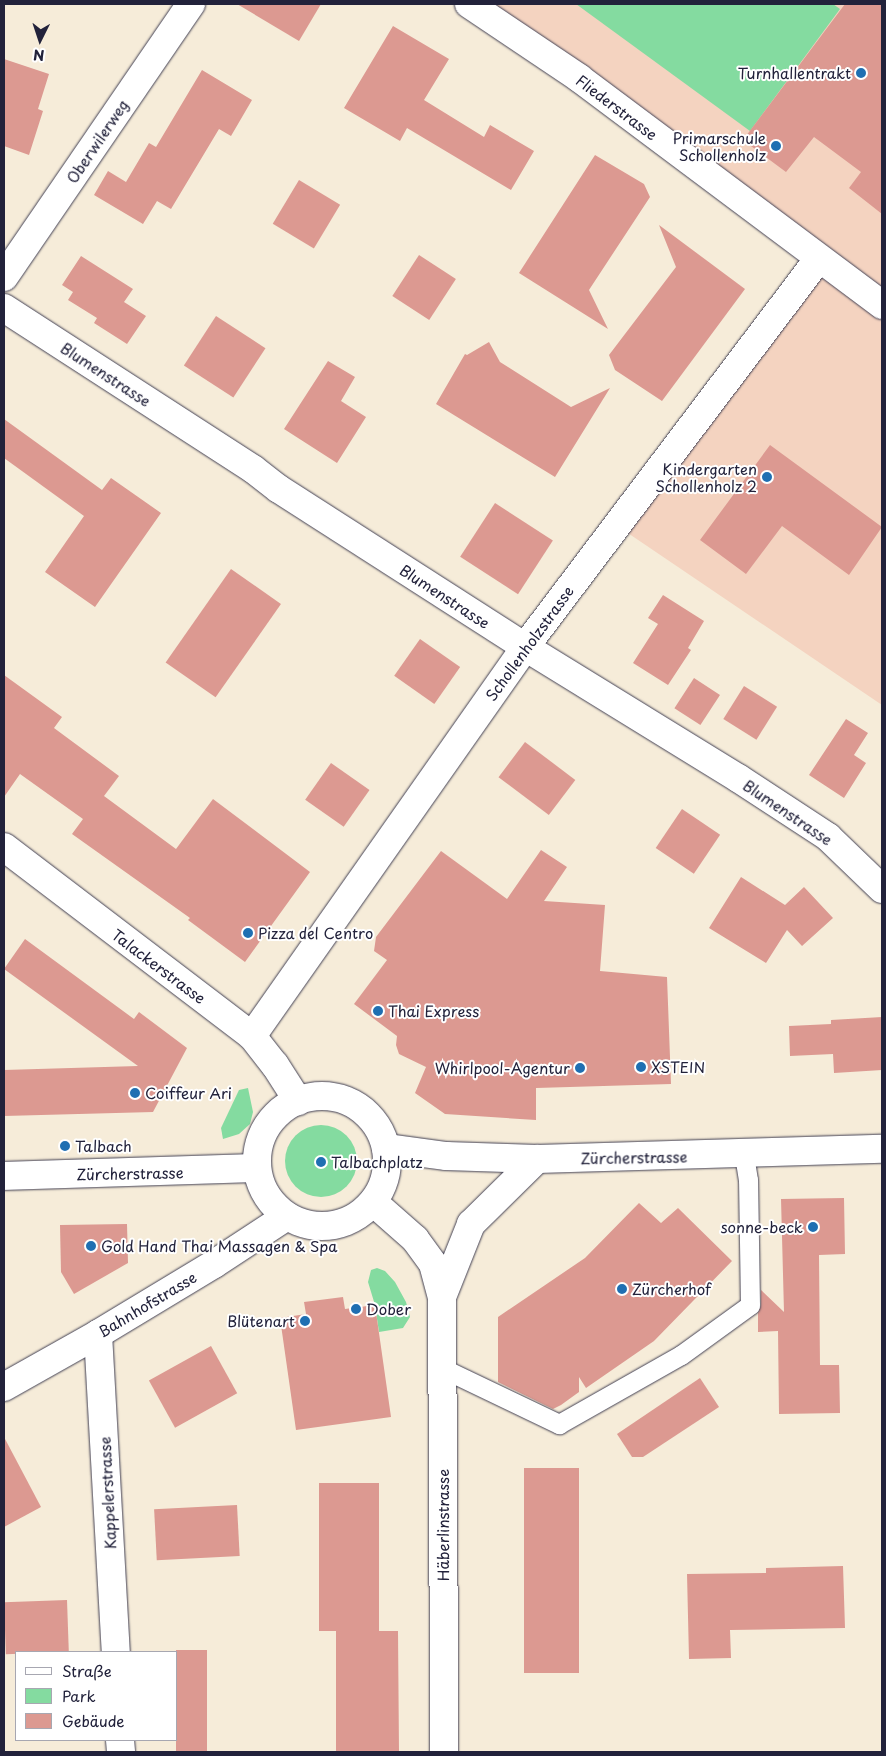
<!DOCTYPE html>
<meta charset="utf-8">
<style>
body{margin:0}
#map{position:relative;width:886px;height:1756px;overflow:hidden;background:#f6ecd9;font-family:"Playpen Sans",sans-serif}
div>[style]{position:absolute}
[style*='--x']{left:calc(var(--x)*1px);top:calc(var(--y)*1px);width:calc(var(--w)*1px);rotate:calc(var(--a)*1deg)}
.built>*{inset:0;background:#f4d3c0}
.green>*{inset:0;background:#84dba0}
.round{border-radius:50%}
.building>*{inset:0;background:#dc9991;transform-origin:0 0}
.roads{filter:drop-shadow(0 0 1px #424053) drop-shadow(0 0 1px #424053)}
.service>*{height:19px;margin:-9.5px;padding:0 9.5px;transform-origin:9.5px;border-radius:9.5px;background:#fff}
.minor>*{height:28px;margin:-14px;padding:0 14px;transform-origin:14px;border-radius:14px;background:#fff}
.tertiary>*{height:28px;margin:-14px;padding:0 14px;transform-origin:14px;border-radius:14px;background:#fff}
.secondary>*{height:28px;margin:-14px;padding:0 14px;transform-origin:14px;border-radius:14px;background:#fff}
.primary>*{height:28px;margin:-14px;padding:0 14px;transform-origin:14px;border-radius:14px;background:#fff}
.primary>.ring{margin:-14px;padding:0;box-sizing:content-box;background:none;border:28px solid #fff;border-radius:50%}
.dots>*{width:14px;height:14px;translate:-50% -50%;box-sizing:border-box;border:2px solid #fff;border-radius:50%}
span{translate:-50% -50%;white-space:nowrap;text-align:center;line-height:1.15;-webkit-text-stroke:4px #fff;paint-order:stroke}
.poi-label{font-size:15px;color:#22223b}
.right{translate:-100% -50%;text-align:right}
.left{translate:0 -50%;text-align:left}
.street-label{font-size:15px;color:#22223b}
.frame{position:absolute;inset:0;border:5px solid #22223b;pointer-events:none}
.legend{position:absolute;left:15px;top:1651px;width:162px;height:90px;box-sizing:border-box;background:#fff;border:1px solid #a7a7b1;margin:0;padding:6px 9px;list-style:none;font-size:15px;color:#22223b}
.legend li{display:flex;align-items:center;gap:10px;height:25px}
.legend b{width:25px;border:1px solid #a7a7b1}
.north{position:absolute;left:15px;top:15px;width:50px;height:50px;-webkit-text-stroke:4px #fff;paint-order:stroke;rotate:184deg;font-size:14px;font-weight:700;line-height:20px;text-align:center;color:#22223b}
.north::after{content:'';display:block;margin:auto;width:18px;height:22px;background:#22223b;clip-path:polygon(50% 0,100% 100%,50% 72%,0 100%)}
</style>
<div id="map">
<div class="built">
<i style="clip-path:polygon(469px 4px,882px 4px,882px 705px,616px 525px,818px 258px)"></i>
</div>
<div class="green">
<i style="clip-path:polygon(576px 4px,833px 4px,840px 9px,750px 131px)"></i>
<i style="clip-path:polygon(248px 1088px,253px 1112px,250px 1124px,239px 1134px,223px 1139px,221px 1128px,239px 1090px)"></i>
<i class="round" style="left:285px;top:1125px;width:72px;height:72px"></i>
<i style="clip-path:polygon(377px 1268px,385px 1271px,395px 1282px,406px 1302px,410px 1317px,403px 1328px,379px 1332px,375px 1305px,368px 1282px,371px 1270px)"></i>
</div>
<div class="building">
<i style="clip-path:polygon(237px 4px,321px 4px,299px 41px)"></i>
<i style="clip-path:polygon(845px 4px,882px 4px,882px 214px,849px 188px,861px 172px,814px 137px,786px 172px,743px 140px)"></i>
<i style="clip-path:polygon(393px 26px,449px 59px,424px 100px,484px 137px,490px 125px,534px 151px,511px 190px,407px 128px,400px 141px,344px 108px)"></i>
<i style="clip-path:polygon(4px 59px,49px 74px,38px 109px,43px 111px,29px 155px,4px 146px)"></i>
<i style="clip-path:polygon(202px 70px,252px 100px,231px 136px,219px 129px,171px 209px,157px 201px,143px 224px,94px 195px,108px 171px,126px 182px,149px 143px,156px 147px)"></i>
<i style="clip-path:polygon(595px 155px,644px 184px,650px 197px,589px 290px,608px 329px,519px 273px)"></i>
<i style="left:299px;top:180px;width:48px;height:51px;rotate:31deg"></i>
<i style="clip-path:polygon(659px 225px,745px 289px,662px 401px,615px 370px,609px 355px,676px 267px)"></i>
<i style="left:419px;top:255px;width:44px;height:49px;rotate:33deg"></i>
<i style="clip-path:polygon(81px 256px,133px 289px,124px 302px,146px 316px,127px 344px,94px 323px,97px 318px,68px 300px,73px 292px,62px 285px)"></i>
<i style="left:216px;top:316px;width:59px;height:59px;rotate:33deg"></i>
<i style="clip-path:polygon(489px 342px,500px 362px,571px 407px,610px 388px,555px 477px,436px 404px,465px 354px,467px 355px)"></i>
<i style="clip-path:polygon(328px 361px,355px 377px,341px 401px,366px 417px,337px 463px,284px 429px)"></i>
<i style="clip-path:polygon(4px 419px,102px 490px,111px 478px,161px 513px,95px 607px,45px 572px,84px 516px,4px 458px)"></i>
<i style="clip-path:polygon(770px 445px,882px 527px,849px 575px,782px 526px,746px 574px,700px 540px)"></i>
<i style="left:495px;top:503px;width:69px;height:64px;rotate:33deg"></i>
<i style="left:231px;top:569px;width:61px;height:114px;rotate:35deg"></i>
<i style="clip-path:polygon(663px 595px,704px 621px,688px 648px,691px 650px,668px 685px,633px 663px,658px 624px,648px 618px)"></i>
<i style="left:420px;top:639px;width:49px;height:45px;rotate:35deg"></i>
<i style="clip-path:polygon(4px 675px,62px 717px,54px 728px,119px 776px,104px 796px,176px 849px,213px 799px,310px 872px,245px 962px,188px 920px,190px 918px,72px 834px,83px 819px,20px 774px,4px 797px)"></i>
<i style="left:694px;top:678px;width:31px;height:36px;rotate:33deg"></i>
<i style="left:744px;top:686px;width:39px;height:39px;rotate:32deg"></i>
<i style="clip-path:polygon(846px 719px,868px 733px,854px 755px,866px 763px,844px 798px,809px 775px)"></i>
<i style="left:525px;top:742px;width:63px;height:44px;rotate:37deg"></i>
<i style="left:331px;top:763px;width:47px;height:45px;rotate:35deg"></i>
<i style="left:682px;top:809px;width:46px;height:47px;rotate:34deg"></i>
<i style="clip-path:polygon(541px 850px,567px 867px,544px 901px,605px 905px,600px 971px,667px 977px,671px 1084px,536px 1088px,536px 1120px,445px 1114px,415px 1093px,426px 1067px,399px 1054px,396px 1045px,397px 1036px,354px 1004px,387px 960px,374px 951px,376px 937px,441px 851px,507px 899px)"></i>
<i style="clip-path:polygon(741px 877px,785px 905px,804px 887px,833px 918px,802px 946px,787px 930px,766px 963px,709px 928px)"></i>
<i style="clip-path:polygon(25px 939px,134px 1019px,139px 1012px,187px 1048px,153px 1112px,4px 1116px,4px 1070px,138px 1066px,4px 969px)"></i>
<i style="clip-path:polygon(882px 1017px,882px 1070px,834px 1073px,833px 1054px,790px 1056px,789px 1026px,831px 1024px,831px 1020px)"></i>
<i style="clip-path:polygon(844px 1198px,845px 1254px,819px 1255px,820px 1365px,839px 1365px,840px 1413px,779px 1414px,778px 1331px,758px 1332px,758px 1313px,761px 1305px,761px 1290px,784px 1312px,781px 1199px)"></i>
<i style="clip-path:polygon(639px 1203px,661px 1223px,678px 1208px,732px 1261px,654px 1341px,586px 1388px,579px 1377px,579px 1392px,561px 1405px,553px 1409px,498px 1382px,498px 1317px,585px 1258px)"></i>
<i style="clip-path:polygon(127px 1224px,128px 1263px,74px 1294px,61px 1272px,60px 1225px)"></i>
<i style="clip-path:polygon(343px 1297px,345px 1309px,375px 1305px,391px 1417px,296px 1430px,280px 1318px,306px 1314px,304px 1302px)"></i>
<i style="left:211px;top:1346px;width:54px;height:71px;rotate:61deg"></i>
<i style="clip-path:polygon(700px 1378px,719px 1407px,643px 1457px,632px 1457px,617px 1434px)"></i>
<i style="clip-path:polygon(4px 1437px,41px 1507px,4px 1527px)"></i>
<i style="left:524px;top:1468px;width:55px;height:205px"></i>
<i style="clip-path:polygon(319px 1483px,379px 1483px,379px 1631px,398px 1631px,399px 1752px,336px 1752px,336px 1631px,319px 1631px)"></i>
<i style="left:237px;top:1505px;width:51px;height:83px;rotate:87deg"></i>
<i style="clip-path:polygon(843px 1566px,845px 1628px,730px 1630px,731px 1658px,689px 1659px,687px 1574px,766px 1573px,766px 1568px)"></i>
<i style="left:67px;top:1600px;width:52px;height:63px;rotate:88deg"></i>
<i style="left:176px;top:1650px;width:31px;height:102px"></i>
</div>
<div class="roads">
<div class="service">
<i style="--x:442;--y:1368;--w:130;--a:25.6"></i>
<i style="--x:559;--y:1424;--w:140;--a:-29.5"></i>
<i style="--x:681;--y:1355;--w:85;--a:-35.9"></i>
<i style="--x:750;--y:1305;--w:125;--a:-90.9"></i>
<i style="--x:748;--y:1180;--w:26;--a:-99"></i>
</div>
<div class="minor">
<i style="--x:469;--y:4;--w:133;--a:33.9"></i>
<i style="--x:579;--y:78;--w:379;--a:36.8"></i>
<i style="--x:4;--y:277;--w:331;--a:-55.6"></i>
<i style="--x:4;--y:308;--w:297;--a:32.9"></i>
<i style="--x:253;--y:469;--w:33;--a:38"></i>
<i style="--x:279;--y:489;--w:292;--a:32.7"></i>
<i style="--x:525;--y:647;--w:250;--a:31.6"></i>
<i style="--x:738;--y:778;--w:108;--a:33.2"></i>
<i style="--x:828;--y:837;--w:75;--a:43.9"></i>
<i style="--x:4;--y:847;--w:312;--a:37.3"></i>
<i style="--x:252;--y:1036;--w:37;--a:52"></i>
<i style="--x:275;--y:1065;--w:43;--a:57.4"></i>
<i style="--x:252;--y:1036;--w:475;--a:-54.9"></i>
<i style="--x:525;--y:647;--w:486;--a:-52.9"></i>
<i style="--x:98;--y:1334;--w:319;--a:86.8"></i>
<i style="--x:120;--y:1740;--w:12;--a:85"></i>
</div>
<div class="tertiary">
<i style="--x:373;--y:1202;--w:56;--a:41.4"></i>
<i style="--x:415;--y:1239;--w:31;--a:54"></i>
<i style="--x:433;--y:1264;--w:34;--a:75"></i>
<i style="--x:442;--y:1297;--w:455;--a:89.7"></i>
<i style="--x:442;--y:1297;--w:79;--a:-68.3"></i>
<i style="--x:471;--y:1224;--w:93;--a:-44.6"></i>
</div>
<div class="secondary">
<i style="--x:4;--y:1176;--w:253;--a:-1.8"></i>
</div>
<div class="primary">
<i class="ring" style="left:257px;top:1096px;width:102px;height:102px"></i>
<i style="--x:386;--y:1148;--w:61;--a:7.6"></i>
<i style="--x:446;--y:1156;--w:91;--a:1.9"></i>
<i style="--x:537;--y:1159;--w:345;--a:-1.7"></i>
<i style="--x:4;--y:1387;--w:108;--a:-29.4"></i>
<i style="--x:98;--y:1334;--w:135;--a:-31.1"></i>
<i style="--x:214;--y:1264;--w:87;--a:-33.3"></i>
</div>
</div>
<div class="dots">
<i style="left:861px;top:73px;background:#1f6fb2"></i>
<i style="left:776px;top:146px;background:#1f6fb2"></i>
<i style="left:767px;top:477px;background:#1f6fb2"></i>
<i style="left:248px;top:933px;background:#1f6fb2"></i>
<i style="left:378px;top:1011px;background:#1f6fb2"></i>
<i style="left:641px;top:1067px;background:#1f6fb2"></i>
<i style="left:580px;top:1068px;background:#1f6fb2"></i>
<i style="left:135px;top:1093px;background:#1f6fb2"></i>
<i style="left:65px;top:1146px;background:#1f6fb2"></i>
<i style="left:321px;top:1162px;background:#1f6fb2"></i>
<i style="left:813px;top:1227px;background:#1f6fb2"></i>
<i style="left:91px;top:1246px;background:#1f6fb2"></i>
<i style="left:622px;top:1289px;background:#1f6fb2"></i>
<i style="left:356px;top:1309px;background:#1f6fb2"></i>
<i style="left:305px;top:1321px;background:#1f6fb2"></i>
</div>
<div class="poi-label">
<span class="right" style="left:851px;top:73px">Turnhallentrakt</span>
<span class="right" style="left:766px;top:146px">Primarschule<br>Schollenholz</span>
<span class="right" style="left:757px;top:477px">Kindergarten<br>Schollenholz 2</span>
<span class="left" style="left:258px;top:933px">Pizza del Centro</span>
<span class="left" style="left:388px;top:1011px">Thai Express</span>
<span class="left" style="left:651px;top:1067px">XSTEIN</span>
<span class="right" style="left:570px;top:1068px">Whirlpool-Agentur</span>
<span class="left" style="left:145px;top:1093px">Coiffeur Ari</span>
<span class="left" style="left:75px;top:1146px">Talbach</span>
<span class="left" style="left:331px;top:1162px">Talbachplatz</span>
<span class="right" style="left:803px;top:1227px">sonne-beck</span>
<span class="left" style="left:101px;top:1246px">Gold Hand Thai Massagen &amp; Spa</span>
<span class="left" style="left:632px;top:1289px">Zürcherhof</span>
<span class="left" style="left:366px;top:1309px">Dober</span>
<span class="right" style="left:295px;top:1321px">Blütenart</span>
</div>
<div class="street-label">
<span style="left:617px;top:107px;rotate:37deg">Fliederstrasse</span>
<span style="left:97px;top:141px;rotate:-56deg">Oberwilerweg</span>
<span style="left:106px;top:374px;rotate:33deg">Blumenstrasse</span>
<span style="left:445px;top:596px;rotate:33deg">Blumenstrasse</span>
<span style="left:529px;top:643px;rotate:-54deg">Schollenholzstrasse</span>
<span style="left:788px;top:812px;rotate:34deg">Blumenstrasse</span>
<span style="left:159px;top:966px;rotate:37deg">Talackerstrasse</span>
<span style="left:634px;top:1157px;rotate:-1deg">Zürcherstrasse</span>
<span style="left:130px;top:1173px;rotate:-1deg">Zürcherstrasse</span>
<span style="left:147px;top:1304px;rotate:-31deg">Bahnhofstrasse</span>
<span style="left:107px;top:1493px;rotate:-93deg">Kappelerstrasse</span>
<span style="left:443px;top:1525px;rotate:-90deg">Häberlinstrasse</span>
</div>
<div class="frame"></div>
<ul class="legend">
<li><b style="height:6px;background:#fff"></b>Straße</li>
<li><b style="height:14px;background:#84dba0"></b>Park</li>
<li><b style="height:14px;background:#dc9991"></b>Gebäude</li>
</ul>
<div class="north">N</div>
</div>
